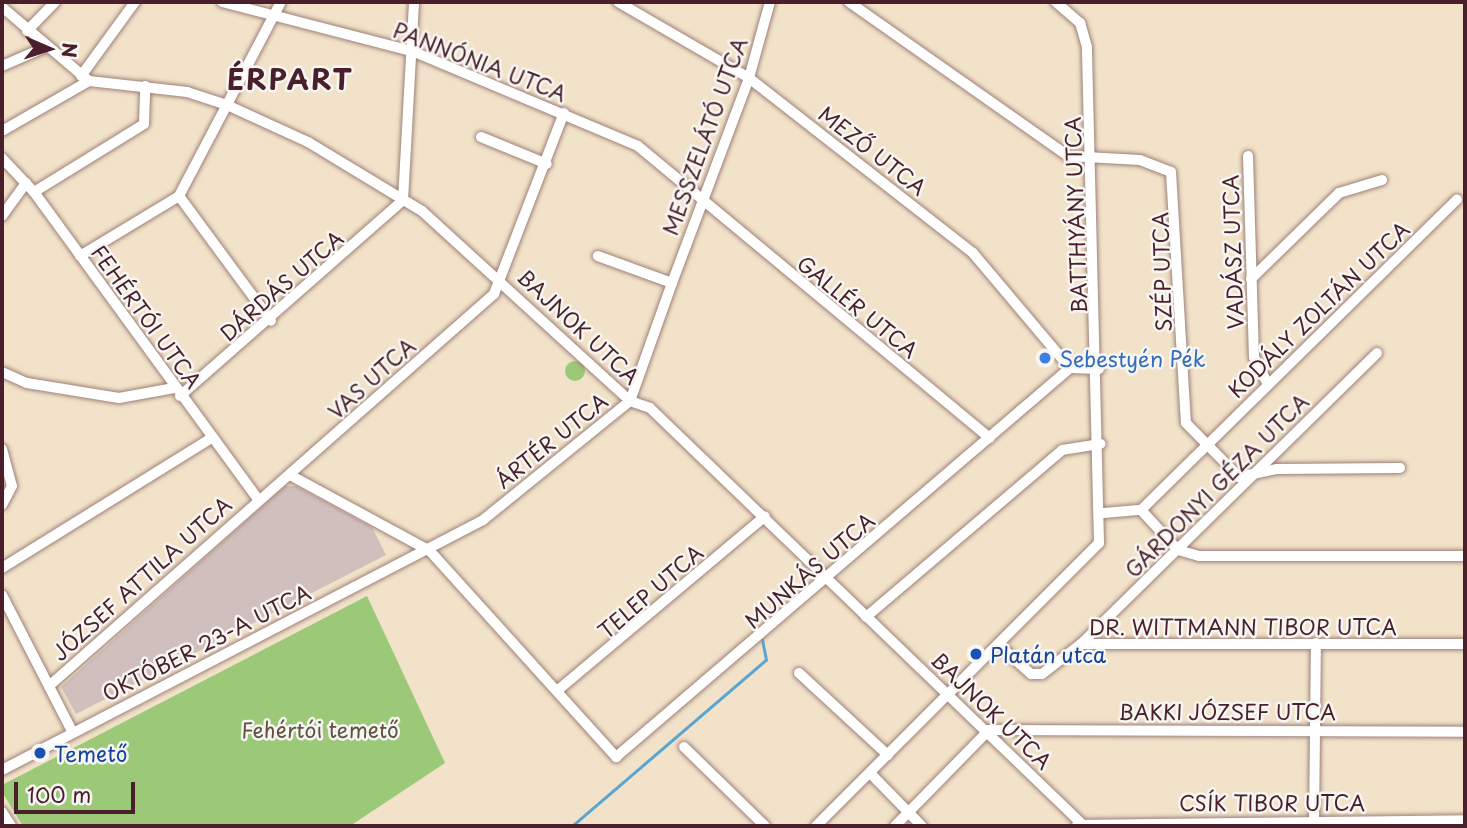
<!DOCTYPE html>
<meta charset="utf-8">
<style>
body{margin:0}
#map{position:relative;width:1467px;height:828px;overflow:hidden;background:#f2e2c9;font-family:"Playpen Sans",sans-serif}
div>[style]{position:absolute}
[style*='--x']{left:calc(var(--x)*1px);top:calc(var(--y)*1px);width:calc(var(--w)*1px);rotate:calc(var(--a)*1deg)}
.industrial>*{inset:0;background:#d1bfbe}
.green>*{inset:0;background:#9bc978}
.round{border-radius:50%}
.stream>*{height:2.5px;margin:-1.25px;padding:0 1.25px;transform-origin:1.25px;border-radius:1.25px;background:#58a6d1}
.roads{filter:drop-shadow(0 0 2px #9e807a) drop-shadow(0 0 2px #9e807a)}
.minor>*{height:10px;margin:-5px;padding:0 5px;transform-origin:5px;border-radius:5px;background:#fff}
.dots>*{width:19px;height:19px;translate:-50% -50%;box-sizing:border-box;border:4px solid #f6f6f2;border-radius:50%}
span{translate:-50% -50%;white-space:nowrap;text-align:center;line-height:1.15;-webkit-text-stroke:5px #f6f6f2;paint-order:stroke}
.street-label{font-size:21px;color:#4a1f2b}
.shop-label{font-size:21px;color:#366cbe}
.left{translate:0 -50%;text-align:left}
.transit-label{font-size:21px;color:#164399}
.park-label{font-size:21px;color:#625242}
.district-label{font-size:28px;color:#4a1f2b;font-weight:700;letter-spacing:2px}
.frame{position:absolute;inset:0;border:4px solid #4a1f2b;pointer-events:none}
.north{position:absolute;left:14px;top:14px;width:70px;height:70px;-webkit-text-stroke:5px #f6f6f2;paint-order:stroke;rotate:93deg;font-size:19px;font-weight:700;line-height:28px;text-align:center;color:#4a1f2b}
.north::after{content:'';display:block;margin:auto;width:24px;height:32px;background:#4a1f2b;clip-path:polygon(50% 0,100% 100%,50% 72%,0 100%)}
.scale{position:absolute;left:14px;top:782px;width:121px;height:32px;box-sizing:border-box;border:4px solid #4a1f2b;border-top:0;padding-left:9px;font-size:21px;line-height:24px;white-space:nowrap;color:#4a1f2b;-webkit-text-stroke:5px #f6f6f2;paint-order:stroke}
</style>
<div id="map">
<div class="industrial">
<i style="clip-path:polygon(285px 486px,296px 486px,372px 527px,386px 555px,76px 714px,61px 687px)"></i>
</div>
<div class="green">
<i class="round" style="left:565px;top:361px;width:20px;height:20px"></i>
<i style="clip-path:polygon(367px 596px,445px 763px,350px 826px,23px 826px,2px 792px,2px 785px)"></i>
</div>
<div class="stream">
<i style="--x:572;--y:826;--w:255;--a:-40.6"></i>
<i style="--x:766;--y:660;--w:20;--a:-101"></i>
</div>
<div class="roads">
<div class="minor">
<i style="--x:222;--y:2;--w:196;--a:14.5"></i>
<i style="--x:412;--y:51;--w:245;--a:22.8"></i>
<i style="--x:638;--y:146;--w:457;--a:39.7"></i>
<i style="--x:618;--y:2;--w:151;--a:30.1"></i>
<i style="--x:749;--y:78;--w:284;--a:38"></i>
<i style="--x:973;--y:253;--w:150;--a:49.9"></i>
<i style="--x:849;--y:2;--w:268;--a:35.1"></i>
<i style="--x:1068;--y:156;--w:72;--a:3.2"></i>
<i style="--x:1140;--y:160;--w:33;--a:21"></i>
<i style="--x:1171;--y:172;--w:251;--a:86.6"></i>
<i style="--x:1186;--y:423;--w:76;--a:45.5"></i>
<i style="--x:1239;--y:477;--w:39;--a:-12"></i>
<i style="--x:1277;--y:469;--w:123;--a:-0.5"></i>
<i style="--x:2;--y:7;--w:114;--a:40.4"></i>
<i style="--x:89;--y:81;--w:99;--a:6.4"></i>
<i style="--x:187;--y:92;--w:42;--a:18"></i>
<i style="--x:227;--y:105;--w:89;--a:24.6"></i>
<i style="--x:308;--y:142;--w:133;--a:31.2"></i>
<i style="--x:422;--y:211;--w:282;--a:42.4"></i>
<i style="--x:27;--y:31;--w:40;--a:-46"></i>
<i style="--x:2;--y:66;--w:48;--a:-23.4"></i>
<i style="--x:81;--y:76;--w:92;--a:-53.9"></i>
<i style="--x:2;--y:131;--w:100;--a:-29.9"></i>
<i style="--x:481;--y:137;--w:71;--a:22.2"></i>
<i style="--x:1248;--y:156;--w:201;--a:88.3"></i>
<i style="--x:1254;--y:357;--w:31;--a:63"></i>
<i style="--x:2;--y:158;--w:47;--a:46.7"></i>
<i style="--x:34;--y:192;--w:380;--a:53.9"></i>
<i style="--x:34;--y:192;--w:129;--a:-31.7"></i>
<i style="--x:144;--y:124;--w:38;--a:-88"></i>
<i style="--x:179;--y:196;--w:155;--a:53.6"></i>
<i style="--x:2;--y:216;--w:41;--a:-54"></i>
<i style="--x:80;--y:256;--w:116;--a:-31.2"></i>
<i style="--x:179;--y:196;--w:219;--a:-62.3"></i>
<i style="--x:1251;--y:279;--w:123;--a:-44.3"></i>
<i style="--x:1339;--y:193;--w:45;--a:-16.8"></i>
<i style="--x:672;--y:283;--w:219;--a:-69.4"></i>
<i style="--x:749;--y:78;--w:79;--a:-74.6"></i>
<i style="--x:2;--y:372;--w:27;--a:24"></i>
<i style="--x:27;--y:383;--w:93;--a:9.3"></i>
<i style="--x:119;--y:398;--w:56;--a:-10.3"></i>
<i style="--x:180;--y:396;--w:297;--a:-41.3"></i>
<i style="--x:403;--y:200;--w:198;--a:-86.8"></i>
<i style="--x:630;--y:401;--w:21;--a:19"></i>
<i style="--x:650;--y:408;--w:603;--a:43.92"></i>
<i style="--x:2;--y:449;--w:38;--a:75"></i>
<i style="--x:12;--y:486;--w:21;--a:118"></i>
<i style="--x:290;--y:475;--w:159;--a:28.5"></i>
<i style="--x:430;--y:551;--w:278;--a:47.9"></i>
<i style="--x:616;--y:757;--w:598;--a:-40.59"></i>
<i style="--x:1070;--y:368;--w:29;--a:2"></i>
<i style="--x:1141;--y:510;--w:443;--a:-44.5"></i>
<i style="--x:1104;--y:513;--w:37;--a:-5"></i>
<i style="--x:1141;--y:510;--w:54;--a:47.2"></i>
<i style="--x:1178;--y:550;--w:22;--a:16"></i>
<i style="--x:1199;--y:556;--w:266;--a:0"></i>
<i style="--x:2;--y:568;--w:248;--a:-31.8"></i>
<i style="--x:2;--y:595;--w:153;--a:62.8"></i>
<i style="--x:866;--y:617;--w:257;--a:-40.4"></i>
<i style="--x:1062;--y:450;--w:39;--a:-9"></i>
<i style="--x:1081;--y:644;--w:415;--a:-44.5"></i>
<i style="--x:1000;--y:646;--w:42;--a:42.1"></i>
<i style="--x:1031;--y:674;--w:11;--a:0"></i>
<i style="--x:1042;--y:674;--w:49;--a:-37.6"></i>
<i style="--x:1081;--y:644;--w:384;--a:0"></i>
<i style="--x:799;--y:673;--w:121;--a:42.7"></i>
<i style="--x:49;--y:686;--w:593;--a:-41.38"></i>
<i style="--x:494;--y:294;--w:194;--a:-68.9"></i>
<i style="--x:558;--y:690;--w:270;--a:-40"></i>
<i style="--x:684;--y:747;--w:113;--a:44.3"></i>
<i style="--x:2;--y:770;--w:542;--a:-27.46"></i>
<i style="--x:483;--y:520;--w:189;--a:-39"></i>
<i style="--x:630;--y:401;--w:125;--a:-70.4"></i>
<i style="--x:672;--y:283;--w:79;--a:-160"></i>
<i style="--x:871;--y:774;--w:73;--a:45.6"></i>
<i style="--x:2;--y:812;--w:17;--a:57"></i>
<i style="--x:1077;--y:825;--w:388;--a:-0.7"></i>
<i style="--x:816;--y:826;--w:400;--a:-45"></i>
<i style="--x:1099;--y:543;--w:496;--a:-91.4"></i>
<i style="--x:1087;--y:47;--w:25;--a:-106"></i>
<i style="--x:1080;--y:23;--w:32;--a:-139"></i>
<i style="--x:895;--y:826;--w:134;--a:-45.6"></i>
<i style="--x:989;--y:730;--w:476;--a:0.2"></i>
<i style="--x:1314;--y:826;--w:183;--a:-89.4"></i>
</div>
</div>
<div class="dots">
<i style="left:1045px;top:358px;background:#3f7fe0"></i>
<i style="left:976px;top:654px;background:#1a4fb4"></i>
<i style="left:40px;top:753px;background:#1a4fb4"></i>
</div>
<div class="street-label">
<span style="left:480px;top:61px;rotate:21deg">PANNÓNIA UTCA</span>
<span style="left:704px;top:136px;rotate:-70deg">MESSZELÁTÓ UTCA</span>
<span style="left:873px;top:150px;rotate:38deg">MEZŐ UTCA</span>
<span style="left:1075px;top:215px;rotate:-92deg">BATTHYÁNY UTCA</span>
<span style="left:1232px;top:252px;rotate:-92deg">VADÁSZ UTCA</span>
<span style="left:1161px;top:272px;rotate:-92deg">SZÉP UTCA</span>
<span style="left:281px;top:285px;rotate:-41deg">DÁRDÁS UTCA</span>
<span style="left:858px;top:306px;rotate:39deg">GALLÉR UTCA</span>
<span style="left:1318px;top:309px;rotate:-44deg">KODÁLY ZOLTÁN UTCA</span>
<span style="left:147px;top:316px;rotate:54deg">FEHÉRTÓI UTCA</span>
<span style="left:579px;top:326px;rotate:43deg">BAJNOK UTCA</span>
<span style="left:371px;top:378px;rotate:-42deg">VAS UTCA</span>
<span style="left:551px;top:440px;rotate:-39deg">ÁRTÉR UTCA</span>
<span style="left:1216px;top:485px;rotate:-45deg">GÁRDONYI GÉZA UTCA</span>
<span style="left:809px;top:570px;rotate:-41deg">MUNKÁS UTCA</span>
<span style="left:141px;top:578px;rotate:-42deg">JÓZSEF ATTILA UTCA</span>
<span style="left:650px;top:591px;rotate:-41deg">TELEP UTCA</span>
<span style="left:1243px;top:626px">DR. WITTMANN TIBOR UTCA</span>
<span style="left:206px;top:642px;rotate:-27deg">OKTÓBER 23-A UTCA</span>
<span style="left:992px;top:710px;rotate:44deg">BAJNOK UTCA</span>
<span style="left:1227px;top:711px">BAKKI JÓZSEF UTCA</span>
<span style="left:1272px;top:802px">CSÍK TIBOR UTCA</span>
</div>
<div class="shop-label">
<span class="left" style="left:1059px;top:358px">Sebestyén Pék</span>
</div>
<div class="transit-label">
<span class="left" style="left:990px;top:654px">Platán utca</span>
<span class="left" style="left:54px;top:753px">Temető</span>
</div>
<div class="park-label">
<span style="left:320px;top:729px">Fehértói temető</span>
</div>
<div class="district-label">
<span style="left:290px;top:79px">ÉRPART</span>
</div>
<div class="frame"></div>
<div class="north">N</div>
<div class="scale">100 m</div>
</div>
